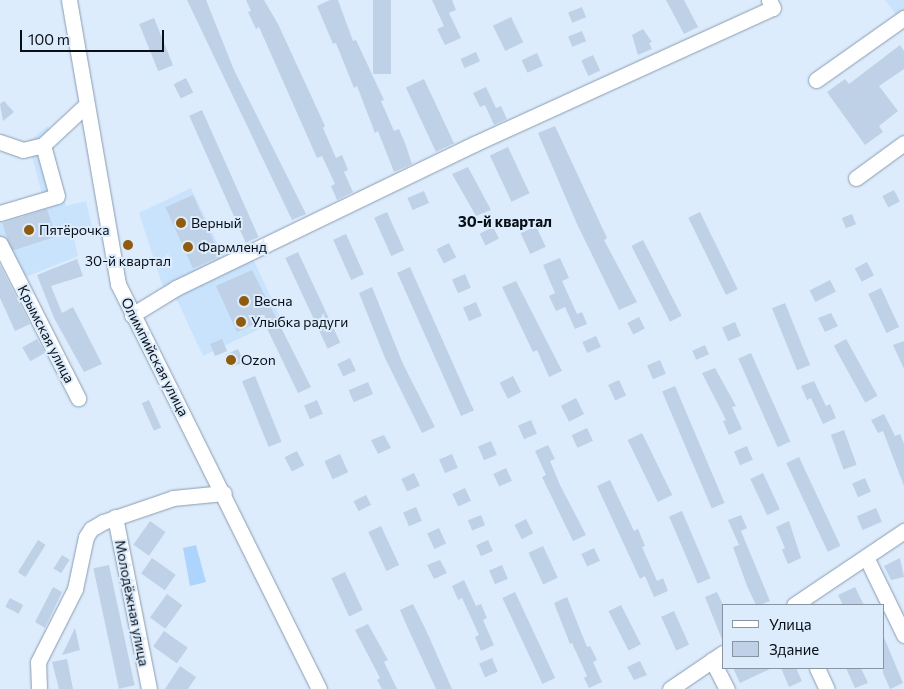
<!DOCTYPE html>
<meta charset="utf-8">
<style>
body{margin:0}
#map{position:relative;width:904px;height:689px;overflow:hidden;background:#dcecfd;font-family:Commissioner,sans-serif}
div>[style]{position:absolute}
[style*='--x']{left:calc(var(--x)*1px);top:calc(var(--y)*1px);width:calc(var(--w)*1px);rotate:calc(var(--a)*1deg)}
.built>*{inset:0;background:#c9e3fd}
.green>*{inset:0;background:#acd4fd}
.building>*{inset:0;background:#bed1e6;transform-origin:0 0}
.roads{filter:drop-shadow(0 0 1px #899caf) drop-shadow(0 0 1px #899caf)}
.minor>*{height:15px;margin:-7.5px;padding:0 7.5px;transform-origin:7.5px;border-radius:7.5px;background:#fff}
.dots>*{width:14px;height:14px;translate:-50% -50%;box-sizing:border-box;border:2px solid #dcecfd;border-radius:50%}
span{translate:-50% -50%;white-space:nowrap;text-align:center;line-height:1.15;-webkit-text-stroke:4px #dcecfd;paint-order:stroke}
.poi-label{font-size:14px;color:#090f16}
.left{translate:0 -50%;text-align:left}
.street-label{font-size:14px;color:#090f16}
.neighbourhood-label{font-size:15px;color:#090f16;font-weight:700}
.legend{position:absolute;left:722px;top:604px;width:162px;height:65px;box-sizing:border-box;background:#dcecfd;border:1px solid #8894a1;margin:0;padding:6px 9px;list-style:none;font-size:15px;color:#090f16}
.legend li{display:flex;align-items:center;gap:10px;height:25px}
.legend b{width:25px;border:1px solid #8894a1}
.scale{position:absolute;left:20px;top:30px;width:144px;height:22px;box-sizing:border-box;border:2px solid #090f16;border-top:0;padding-left:6px;font-size:15px;line-height:18px;white-space:nowrap;color:#090f16;-webkit-text-stroke:4px #dcecfd;paint-order:stroke}
</style>
<div id="map">
<div class="built">
<i style="clip-path:polygon(885px 0,904px 0,904px 11px,897px 16px)"></i>
<i style="clip-path:polygon(48px 126px,66px 206px,86px 201px,92px 227px,73px 234px,78px 256px,16px 281px,0 250px,0 210px,43px 197px,28px 142px)"></i>
<i style="clip-path:polygon(191px 188px,225px 259px,248px 248px,281px 319px,203px 356px,178px 302px,162px 284px,139px 213px)"></i>
</div>
<div class="green">
<i style="clip-path:polygon(196px 545px,206px 582px,190px 586px,183px 548px)"></i>
</div>
<div class="building">
<i style="clip-path:polygon(187px 0,206px 0,234px 70px,306px 214px,292px 220px)"></i>
<i style="clip-path:polygon(246px 0,264px 0,278px 24px,325px 126px,323px 128px,336px 158px,342px 155px,348px 170px,344px 172px,353px 192px,337px 200px,331px 186px,335px 184px,322px 156px,317px 158px,259px 27px,256px 29px,248px 12px,251px 11px)"></i>
<i style="clip-path:polygon(330px 0,338px 0,353px 41px,356px 40px,384px 100px,381px 101px,394px 131px,399px 129px,405px 143px,412px 164px,394px 172px,378px 131px,375px 133px,357px 86px,354px 88px,336px 43px,333px 44px,317px 6px)"></i>
<i style="left:373px;top:0;width:18px;height:74px"></i>
<i style="clip-path:polygon(432px 0,452px 0,456px 10px,449px 13px,461px 38px,445px 45px,437px 29px,444px 26px)"></i>
<i style="clip-path:polygon(666px 0,684px 0,698px 27px,684px 34px)"></i>
<i style="left:582px;top:7px;width:11px;height:15px;rotate:68deg"></i>
<i style="left:511px;top:17px;width:28px;height:20px;rotate:64deg"></i>
<i style="left:154px;top:18px;width:51px;height:16px;rotate:68deg"></i>
<i style="clip-path:polygon(643px 29px,652px 42px,649px 43px,652px 49px,638px 55px,632px 35px)"></i>
<i style="left:582px;top:31px;width:11px;height:15px;rotate:68deg"></i>
<i style="clip-path:polygon(900px 45px,904px 51px,904px 69px,879px 86px,898px 111px,879px 126px,883px 132px,865px 145px,827px 92px,845px 79px,849px 84px)"></i>
<i style="left:476px;top:52px;width:10px;height:17px;rotate:66deg"></i>
<i style="left:537px;top:53px;width:14px;height:17px;rotate:65deg"></i>
<i style="left:593px;top:55px;width:17px;height:13px;rotate:65deg"></i>
<i style="left:186px;top:78px;width:16px;height:14px;rotate:63deg"></i>
<i style="left:424px;top:79px;width:71px;height:20px;rotate:65deg"></i>
<i style="clip-path:polygon(486px 87px,496px 108px,501px 106px,507px 119px,494px 125px,485px 105px,480px 107px,473px 93px)"></i>
<i style="clip-path:polygon(4px 101px,14px 112px,3px 121px,0 104px)"></i>
<i style="left:202px;top:110px;width:139px;height:14px;rotate:66deg"></i>
<i style="clip-path:polygon(555px 126px,607px 238px,604px 240px,637px 302px,619px 310px,577px 224px,538px 133px)"></i>
<i style="left:508px;top:147px;width:51px;height:20px;rotate:65deg"></i>
<i style="clip-path:polygon(468px 167px,491px 210px,476px 216px,452px 174px)"></i>
<i style="left:894px;top:190px;width:13px;height:13px;rotate:63deg"></i>
<i style="left:424px;top:191px;width:13px;height:18px;rotate:67deg"></i>
<i style="left:193px;top:195px;width:67px;height:30px;rotate:66deg"></i>
<i style="left:47px;top:209px;width:29px;height:47px;rotate:72deg"></i>
<i style="left:387px;top:212px;width:42px;height:14px;rotate:66deg"></i>
<i style="left:700px;top:212px;width:86px;height:13px;rotate:64deg"></i>
<i style="left:852px;top:214px;width:11px;height:11px;rotate:68deg"></i>
<i style="left:536px;top:226px;width:23px;height:17px;rotate:65deg"></i>
<i style="left:493px;top:227px;width:13px;height:15px;rotate:63deg"></i>
<i style="left:346px;top:234px;width:44px;height:14px;rotate:66deg"></i>
<i style="left:643px;top:240px;width:85px;height:13px;rotate:63deg"></i>
<i style="left:449px;top:243px;width:16px;height:14px;rotate:63deg"></i>
<i style="left:298px;top:252px;width:100px;height:14px;rotate:65deg"></i>
<i style="clip-path:polygon(560px 258px,569px 278px,562px 281px,577px 314px,582px 312px,587px 324px,575px 329px,565px 307px,556px 311px,549px 296px,555px 293px,543px 265px)"></i>
<i style="clip-path:polygon(77px 259px,83px 276px,51px 286px,62px 313px,73px 307px,102px 364px,84px 372px,54px 318px,37px 275px)"></i>
<i style="left:867px;top:262px;width:15px;height:14px;rotate:62deg"></i>
<i style="clip-path:polygon(0 265px,30px 324px,15px 331px,0 298px)"></i>
<i style="left:410px;top:267px;width:157px;height:14px;rotate:66deg"></i>
<i style="clip-path:polygon(252px 270px,311px 387px,298px 393px,263px 320px,237px 332px,216px 286px)"></i>
<i style="left:465px;top:274px;width:15px;height:14px;rotate:67deg"></i>
<i style="left:830px;top:280px;width:13px;height:23px;rotate:63deg"></i>
<i style="clip-path:polygon(516px 281px,562px 371px,549px 377px,537px 350px,533px 352px,502px 287px)"></i>
<i style="clip-path:polygon(372px 287px,403px 364px,435px 427px,422px 433px,385px 358px,359px 293px)"></i>
<i style="left:881px;top:288px;width:43px;height:14px;rotate:65deg"></i>
<i style="left:476px;top:302px;width:15px;height:14px;rotate:67deg"></i>
<i style="left:785px;top:303px;width:67px;height:14px;rotate:68deg"></i>
<i style="clip-path:polygon(831px 313px,838px 326px,825px 332px,818px 318px)"></i>
<i style="left:639px;top:317px;width:13px;height:13px;rotate:63deg"></i>
<i style="left:735px;top:322px;width:15px;height:14px;rotate:67deg"></i>
<i style="left:596px;top:336px;width:12px;height:15px;rotate:66deg"></i>
<i style="left:37px;top:339px;width:16px;height:17px;rotate:60deg"></i>
<i style="left:222px;top:339px;width:13px;height:13px;rotate:67deg"></i>
<i style="left:846px;top:339px;width:65px;height:14px;rotate:61deg"></i>
<i style="clip-path:polygon(904px 341px,904px 369px,893px 345px)"></i>
<i style="left:705px;top:345px;width:10px;height:14px;rotate:66deg"></i>
<i style="left:238px;top:349px;width:14px;height:14px;rotate:65deg"></i>
<i style="left:751px;top:353px;width:97px;height:14px;rotate:66deg"></i>
<i style="left:350px;top:358px;width:14px;height:14px;rotate:65deg"></i>
<i style="left:660px;top:360px;width:15px;height:14px;rotate:67deg"></i>
<i style="clip-path:polygon(715px 368px,736px 406px,732px 407px,742px 429px,729px 435px,723px 421px,726px 420px,702px 373px)"></i>
<i style="left:255px;top:376px;width:71px;height:14px;rotate:68deg"></i>
<i style="left:513px;top:376px;width:18px;height:15px;rotate:63deg"></i>
<i style="left:619px;top:380px;width:17px;height:12px;rotate:65deg"></i>
<i style="clip-path:polygon(814px 381px,826px 406px,830px 404px,836px 418px,823px 424px,811px 398px,807px 400px,801px 386px)"></i>
<i style="left:368px;top:382px;width:13px;height:21px;rotate:67deg"></i>
<i style="left:675px;top:386px;width:127px;height:14px;rotate:67deg"></i>
<i style="left:576px;top:398px;width:18px;height:17px;rotate:63deg"></i>
<i style="left:149px;top:400px;width:30px;height:8px;rotate:66deg"></i>
<i style="left:317px;top:400px;width:15px;height:14px;rotate:67deg"></i>
<i style="clip-path:polygon(884px 414px,895px 436px,900px 434px,904px 444px,904px 486px,883px 431px,878px 433px,871px 420px)"></i>
<i style="left:531px;top:420px;width:15px;height:14px;rotate:67deg"></i>
<i style="left:587px;top:428px;width:14px;height:17px;rotate:65deg"></i>
<i style="left:844px;top:430px;width:37px;height:14px;rotate:70deg"></i>
<i style="left:642px;top:433px;width:69px;height:16px;rotate:64deg"></i>
<i style="clip-path:polygon(384px 435px,391px 448px,378px 454px,371px 440px)"></i>
<i style="left:491px;top:441px;width:15px;height:14px;rotate:67deg"></i>
<i style="clip-path:polygon(548px 445px,555px 459px,550px 461px,560px 485px,586px 535px,573px 541px,542px 477px,546px 475px,535px 451px)"></i>
<i style="left:747px;top:446px;width:15px;height:14px;rotate:67deg"></i>
<i style="left:297px;top:451px;width:16px;height:14px;rotate:63deg"></i>
<i style="left:340px;top:454px;width:20px;height:17px;rotate:66deg"></i>
<i style="left:452px;top:454px;width:15px;height:14px;rotate:67deg"></i>
<i style="left:799px;top:457px;width:98px;height:14px;rotate:65deg"></i>
<i style="left:506px;top:468px;width:14px;height:14px;rotate:65deg"></i>
<i style="left:414px;top:473px;width:14px;height:14px;rotate:65deg"></i>
<i style="left:763px;top:473px;width:40px;height:14px;rotate:65deg"></i>
<i style="left:865px;top:478px;width:15px;height:14px;rotate:67deg"></i>
<i style="clip-path:polygon(610px 480px,634px 531px,638px 529px,645px 546px,642px 547px,657px 581px,663px 578px,668px 591px,654px 597px,645px 576px,640px 579px,597px 486px)"></i>
<i style="left:465px;top:488px;width:14px;height:14px;rotate:65deg"></i>
<i style="left:366px;top:495px;width:11px;height:14px;rotate:63deg"></i>
<i style="left:416px;top:507px;width:15px;height:14px;rotate:67deg"></i>
<i style="left:876px;top:508px;width:15px;height:21px;rotate:67deg"></i>
<i style="left:682px;top:511px;width:73px;height:14px;rotate:67deg"></i>
<i style="left:481px;top:515px;width:11px;height:14px;rotate:68deg"></i>
<i style="clip-path:polygon(741px 515px,747px 528px,741px 531px,770px 601px,760px 605px,756px 605px,747px 586px,733px 547px,739px 545px,728px 520px)"></i>
<i style="left:526px;top:519px;width:16px;height:13px;rotate:63deg"></i>
<i style="left:150px;top:521px;width:19px;height:29px;rotate:35deg"></i>
<i style="clip-path:polygon(789px 521px,801px 558px,788px 564px,782px 550px,785px 548px,776px 527px)"></i>
<i style="left:381px;top:526px;width:43px;height:14px;rotate:65deg"></i>
<i style="left:439px;top:528px;width:17px;height:13px;rotate:65deg"></i>
<i style="left:38px;top:540px;width:9px;height:38px;rotate:32deg"></i>
<i style="left:488px;top:540px;width:12px;height:13px;rotate:66deg"></i>
<i style="left:543px;top:546px;width:35px;height:16px;rotate:65deg"></i>
<i style="left:594px;top:548px;width:14px;height:14px;rotate:65deg"></i>
<i style="left:62px;top:555px;width:9px;height:16px;rotate:32deg"></i>
<i style="left:152px;top:558px;width:29px;height:19px;rotate:35deg"></i>
<i style="clip-path:polygon(900px 558px,904px 577px,891px 580px,884px 566px)"></i>
<i style="clip-path:polygon(440px 560px,447px 573px,434px 579px,427px 565px)"></i>
<i style="left:109px;top:565px;width:123px;height:16px;rotate:78deg"></i>
<i style="left:502px;top:565px;width:15px;height:14px;rotate:67deg"></i>
<i style="left:345px;top:572px;width:42px;height:15px;rotate:65deg"></i>
<i style="clip-path:polygon(464px 580px,476px 606px,481px 604px,487px 618px,483px 620px,494px 645px,481px 651px,475px 637px,479px 635px,462px 598px,458px 600px,452px 586px)"></i>
<i style="clip-path:polygon(53px 587px,62px 592px,45px 628px,35px 622px)"></i>
<i style="clip-path:polygon(855px 587px,864px 605px,843px 605px,838px 595px)"></i>
<i style="left:515px;top:592px;width:95px;height:14px;rotate:65deg"></i>
<i style="clip-path:polygon(717px 592px,723px 605px,723px 642px,705px 597px)"></i>
<i style="left:167px;top:594px;width:19px;height:29px;rotate:36deg"></i>
<i style="clip-path:polygon(567px 597px,587px 647px,590px 646px,597px 660px,593px 662px,602px 682px,589px 688px,584px 678px,587px 676px,572px 643px,570px 644px,554px 603px)"></i>
<i style="left:10px;top:598px;width:15px;height:10px;rotate:28deg"></i>
<i style="clip-path:polygon(413px 604px,425px 628px,452px 689px,436px 689px,406px 624px,400px 610px)"></i>
<i style="left:621px;top:605px;width:44px;height:14px;rotate:63deg"></i>
<i style="left:674px;top:611px;width:37px;height:14px;rotate:66deg"></i>
<i style="clip-path:polygon(368px 624px,388px 660px,384px 662px,397px 689px,382px 689px,377px 680px,380px 678px,355px 630px)"></i>
<i style="clip-path:polygon(75px 628px,80px 650px,62px 655px)"></i>
<i style="left:164px;top:631px;width:29px;height:19px;rotate:35deg"></i>
<i style="clip-path:polygon(883px 635px,903px 683px,890px 689px,883px 673px)"></i>
<i style="left:492px;top:658px;width:15px;height:14px;rotate:67deg"></i>
<i style="clip-path:polygon(67px 659px,73px 689px,59px 689px,52px 662px)"></i>
<i style="clip-path:polygon(640px 661px,647px 675px,634px 680px,627px 667px)"></i>
<i style="clip-path:polygon(180px 666px,196px 677px,188px 689px,165px 689px)"></i>
<i style="clip-path:polygon(733px 668px,772px 668px,740px 683px)"></i>
<i style="clip-path:polygon(781px 668px,796px 668px,802px 681px,789px 687px)"></i>
<i style="clip-path:polygon(846px 668px,861px 668px,868px 683px,855px 688px)"></i>
</div>
<div class="roads">
<div class="minor">
<i style="--x:69;--y:0;--w:288;--a:80.2"></i>
<i style="--x:118;--y:284;--w:452;--a:63.6"></i>
<i style="--x:816;--y:80;--w:108;--a:-35.2"></i>
<i style="--x:0;--y:142;--w:24;--a:19"></i>
<i style="--x:23;--y:150;--w:21;--a:-14"></i>
<i style="--x:43;--y:145;--w:59;--a:-42.9"></i>
<i style="--x:856;--y:178;--w:59;--a:-36.1"></i>
<i style="--x:0;--y:213;--w:59;--a:-16.6"></i>
<i style="--x:57;--y:196;--w:53;--a:-105.4"></i>
<i style="--x:0;--y:244;--w:173;--a:63.1"></i>
<i style="--x:132;--y:315;--w:52;--a:-31.5"></i>
<i style="--x:176;--y:288;--w:331;--a:-25.8"></i>
<i style="--x:474;--y:144;--w:328;--a:-24.5"></i>
<i style="--x:773;--y:8;--w:9;--a:-117"></i>
<i style="--x:115;--y:517;--w:175;--a:78.8"></i>
<i style="--x:866;--y:557;--w:87;--a:64"></i>
<i style="--x:794;--y:605;--w:133;--a:-33.9"></i>
<i style="--x:712;--y:660;--w:33;--a:63"></i>
<i style="--x:817;--y:668;--w:23;--a:65"></i>
<i style="--x:39;--y:689;--w:27;--a:-92"></i>
<i style="--x:38;--y:662;--w:82;--a:-63.1"></i>
<i style="--x:75;--y:589;--w:53;--a:-78.1"></i>
<i style="--x:86;--y:537;--w:9;--a:-58"></i>
<i style="--x:91;--y:529;--w:14;--a:-30"></i>
<i style="--x:103;--y:522;--w:74;--a:-18.9"></i>
<i style="--x:173;--y:498;--w:51;--a:-5.6"></i>
<i style="--x:670;--y:689;--w:64;--a:-34.2"></i>
</div>
</div>
<div class="dots">
<i style="left:181px;top:223px;background:#8f5b0c"></i>
<i style="left:29px;top:230px;background:#8f5b0c"></i>
<i style="left:128px;top:245px;background:#8f5b0c"></i>
<i style="left:188px;top:247px;background:#8f5b0c"></i>
<i style="left:244px;top:301px;background:#8f5b0c"></i>
<i style="left:241px;top:322px;background:#8f5b0c"></i>
<i style="left:231px;top:360px;background:#8f5b0c"></i>
</div>
<div class="poi-label">
<span class="left" style="left:191px;top:223px">Верный</span>
<span class="left" style="left:39px;top:230px">Пятёрочка</span>
<span class="left" style="left:198px;top:247px">Фармленд</span>
<span style="left:128px;top:261px">30-й квартал</span>
<span class="left" style="left:254px;top:301px">Весна</span>
<span class="left" style="left:251px;top:322px">Улыбка радуги</span>
<span class="left" style="left:241px;top:360px">Ozon</span>
</div>
<div class="street-label">
<span style="left:46px;top:334px;rotate:63deg">Крымская улица</span>
<span style="left:155px;top:357px;rotate:63deg">Олимпийская улица</span>
<span style="left:132px;top:603px;rotate:79deg">Молодёжная улица</span>
</div>
<div class="neighbourhood-label">
<span style="left:505px;top:222px">30-й квартал</span>
</div>
<ul class="legend">
<li><b style="height:6px;background:#fff"></b>Улица</li>
<li><b style="height:14px;background:#bed1e6"></b>Здание</li>
</ul>
<div class="scale">100 m</div>
</div>
